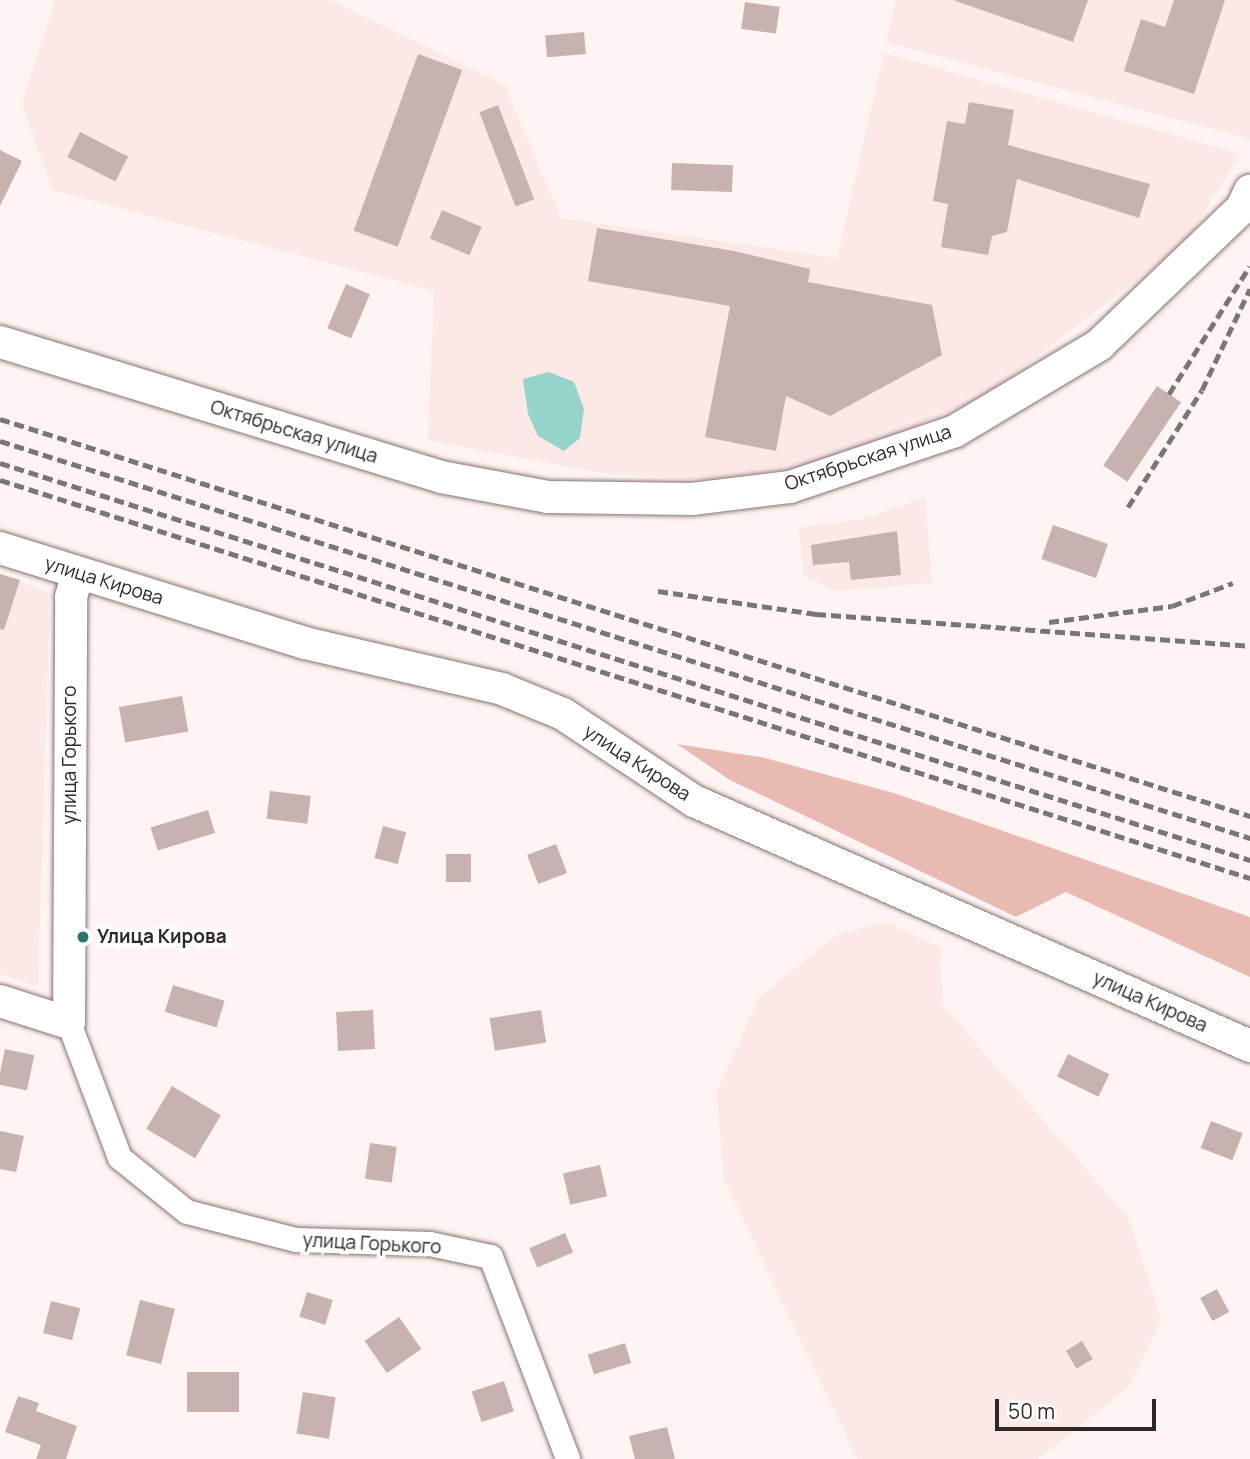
<!DOCTYPE html>
<meta charset="utf-8">
<style>
body{margin:0}
#map{position:relative;width:1250px;height:1459px;overflow:hidden;background:#fdf4f3;font-family:Manrope,sans-serif}
div>[style]{position:absolute}
[style*='--x']{left:calc(var(--x)*1px);top:calc(var(--y)*1px);width:calc(var(--w)*1px);rotate:calc(var(--a)*1deg)}
.built>*{inset:0;background:#fce9e5}
.green>*{inset:0;background:#e9bab2}
.water>*{inset:0;background:#96d4cb}
.building>*{inset:0;background:#c8b2af;transform-origin:0 0}
.roads{filter:drop-shadow(0 0 2px #877470) drop-shadow(0 0 2px #877470)}
.minor>*{height:24px;margin:-12px;padding:0 12px;transform-origin:12px;border-radius:12px;background:#fff}
.tertiary>*{height:32px;margin:-16px;padding:0 16px;transform-origin:16px;border-radius:16px;background:#fff}
.rail>*{height:5px;margin-top:-2.5px;transform-origin:0;background:repeating-linear-gradient(90deg,#7d7573 0 10px,transparent 0 15px)}
.dots>*{width:19px;height:19px;translate:-50% -50%;box-sizing:border-box;border:4px solid #fff;border-radius:50%}
span{translate:-50% -50%;white-space:nowrap;text-align:center;line-height:1.15;-webkit-text-stroke:7px #fff;paint-order:stroke}
.street-label{font-size:19px;color:#2f2725}
.poi-label{font-size:19px;color:#2f2725;font-weight:700}
.left{translate:0 -50%;text-align:left}
.scale{position:absolute;left:995px;top:1399px;width:161px;height:32px;box-sizing:border-box;border:4px solid #2f2725;border-top:0;padding-left:9px;font-size:21px;line-height:24px;white-space:nowrap;color:#2f2725;-webkit-text-stroke:5px #fff;paint-order:stroke}
</style>
<div id="map">
<div class="built">
<i style="clip-path:polygon(55px 0,330px 0,504px 84px,561px 218px,837px 258px,884px 53px,1240px 154px,1185px 243px,983px 398px,825px 463px,707px 480px,601px 473px,428px 440px,434px 291px,52px 190px,22px 103px)"></i>
<i style="clip-path:polygon(896px 0,1250px 0,1250px 139px,886px 42px)"></i>
<i style="clip-path:polygon(925px 498px,932px 583px,836px 591px,803px 575px,799px 528px,863px 519px)"></i>
<i style="clip-path:polygon(0 573px,50px 594px,38px 987px,0 974px)"></i>
<i style="clip-path:polygon(886px 922px,940px 947px,943px 1006px,1128px 1217px,1161px 1320px,1128px 1388px,1038px 1459px,857px 1459px,723px 1177px,717px 1092px,760px 996px,838px 934px)"></i>
</div>
<div class="green">
<i style="clip-path:polygon(677px 744px,765px 758px,897px 794px,1250px 917px,1250px 977px,1066px 892px,1016px 917px,730px 780px)"></i>
</div>
<div class="water">
<i style="clip-path:polygon(549px 372px,574px 382px,584px 409px,580px 438px,564px 451px,538px 436px,528px 414px,523px 379px)"></i>
</div>
<div class="building">
<i style="clip-path:polygon(953px 0,1088px 0,1073px 42px)"></i>
<i style="clip-path:polygon(1174px 0,1225px 0,1194px 94px,1124px 71px,1141px 19px,1165px 27px)"></i>
<i style="left:745px;top:2px;width:35px;height:27px;rotate:8deg"></i>
<i style="left:584px;top:32px;width:22px;height:39px;rotate:85deg"></i>
<i style="left:418px;top:54px;width:47px;height:188px;rotate:20deg"></i>
<i style="clip-path:polygon(969px 102px,1014px 110px,1008px 145px,1150px 184px,1139px 218px,1017px 179px,1007px 232px,992px 236px,988px 255px,941px 247px,948px 204px,933px 201px,947px 121px,965px 124px)"></i>
<i style="left:498px;top:105px;width:101px;height:20px;rotate:69deg"></i>
<i style="left:80px;top:132px;width:54px;height:28px;rotate:27deg"></i>
<i style="clip-path:polygon(0 150px,22px 161px,0 206px)"></i>
<i style="left:672px;top:163px;width:61px;height:27px;rotate:2deg"></i>
<i style="left:442px;top:210px;width:43px;height:31px;rotate:23deg"></i>
<i style="clip-path:polygon(597px 228px,734px 251px,810px 269px,808px 282px,932px 305px,942px 355px,830px 416px,786px 396px,776px 451px,705px 437px,730px 306px,588px 281px)"></i>
<i style="left:346px;top:284px;width:26px;height:48px;rotate:23deg"></i>
<i style="left:1157px;top:386px;width:29px;height:96px;rotate:34deg"></i>
<i style="left:1053px;top:525px;width:58px;height:36px;rotate:19deg"></i>
<i style="clip-path:polygon(897px 531px,901px 575px,851px 580px,849px 562px,813px 565px,811px 545px)"></i>
<i style="clip-path:polygon(0 574px,20px 580px,4px 630px,0 629px)"></i>
<i style="left:182px;top:696px;width:36px;height:64px;rotate:80deg"></i>
<i style="left:270px;top:791px;width:41px;height:28px;rotate:7deg"></i>
<i style="left:208px;top:810px;width:24px;height:60px;rotate:73deg"></i>
<i style="left:383px;top:826px;width:24px;height:33px;rotate:15deg"></i>
<i style="left:556px;top:844px;width:31px;height:31px;rotate:69deg"></i>
<i style="left:446px;top:854px;width:25px;height:28px"></i>
<i style="left:173px;top:985px;width:54px;height:28px;rotate:17deg"></i>
<i style="left:373px;top:1010px;width:39px;height:37px;rotate:87deg"></i>
<i style="left:541px;top:1010px;width:33px;height:52px;rotate:81deg"></i>
<i style="left:5px;top:1049px;width:30px;height:36px;rotate:12deg"></i>
<i style="left:1068px;top:1054px;width:46px;height:25px;rotate:26deg"></i>
<i style="left:172px;top:1086px;width:57px;height:50px;rotate:31deg"></i>
<i style="left:1211px;top:1121px;width:34px;height:29px;rotate:21deg"></i>
<i style="clip-path:polygon(0 1131px,24px 1136px,16px 1172px,0 1169px)"></i>
<i style="left:370px;top:1143px;width:27px;height:36px;rotate:8deg"></i>
<i style="left:600px;top:1165px;width:32px;height:38px;rotate:77deg"></i>
<i style="left:565px;top:1233px;width:21px;height:39px;rotate:67deg"></i>
<i style="left:1217px;top:1289px;width:26px;height:19px;rotate:62deg"></i>
<i style="left:307px;top:1292px;width:27px;height:26px;rotate:17deg"></i>
<i style="left:140px;top:1300px;width:36px;height:57px;rotate:14deg"></i>
<i style="left:51px;top:1301px;width:30px;height:33px;rotate:14deg"></i>
<i style="left:399px;top:1317px;width:39px;height:42px;rotate:55deg"></i>
<i style="left:1082px;top:1341px;width:21px;height:19px;rotate:59deg"></i>
<i style="left:625px;top:1343px;width:21px;height:39px;rotate:73deg"></i>
<i style="left:239px;top:1372px;width:40px;height:52px;rotate:90deg"></i>
<i style="left:504px;top:1381px;width:32px;height:34px;rotate:72deg"></i>
<i style="left:303px;top:1392px;width:33px;height:42px;rotate:9deg"></i>
<i style="clip-path:polygon(18px 1396px,39px 1403px,36px 1411px,77px 1426px,66px 1459px,36px 1459px,41px 1445px,5px 1432px)"></i>
<i style="clip-path:polygon(667px 1427px,675px 1459px,635px 1459px,629px 1436px)"></i>
</div>
<div class="roads">
<div class="minor">
<i style="--x:69;--y:1023;--w:144;--a:69.3"></i>
<i style="--x:120;--y:1158;--w:86;--a:38.9"></i>
<i style="--x:187;--y:1212;--w:113;--a:14.4"></i>
<i style="--x:296;--y:1240;--w:134;--a:1.7"></i>
<i style="--x:430;--y:1244;--w:62;--a:12"></i>
<i style="--x:491;--y:1257;--w:216;--a:69.1"></i>
</div>
<div class="tertiary">
<i style="--x:0;--y:342;--w:461;--a:17"></i>
<i style="--x:441;--y:477;--w:109;--a:10.6"></i>
<i style="--x:548;--y:497;--w:144;--a:0.8"></i>
<i style="--x:692;--y:499;--w:99;--a:-7"></i>
<i style="--x:790;--y:487;--w:174;--a:-18.7"></i>
<i style="--x:955;--y:431;--w:168;--a:-30.8"></i>
<i style="--x:1099;--y:345;--w:198;--a:-43.8"></i>
<i style="--x:1242;--y:208;--w:19;--a:-65"></i>
<i style="--x:0;--y:548;--w:319;--a:17.3"></i>
<i style="--x:305;--y:643;--w:202;--a:13.1"></i>
<i style="--x:502;--y:689;--w:66;--a:22.3"></i>
<i style="--x:563;--y:714;--w:157;--a:33.6"></i>
<i style="--x:694;--y:801;--w:608;--a:23.78"></i>
<i style="--x:0;--y:1001;--w:72;--a:17.7"></i>
<i style="--x:69;--y:1023;--w:426;--a:-89.7"></i>
<i style="--x:71;--y:597;--w:25;--a:-74"></i>
</div>
</div>
<div class="rail">
<i style="--x:1169;--y:394;--w:151;--a:-57.7"></i>
<i style="--x:0;--y:419;--w:1312;--a:17.62"></i>
<i style="--x:0;--y:441;--w:1312;--a:17.62"></i>
<i style="--x:0;--y:463;--w:1312;--a:17.62"></i>
<i style="--x:0;--y:480;--w:1312;--a:17.66"></i>
<i style="--x:1128;--y:507;--w:138;--a:-57.7"></i>
<i style="--x:1202;--y:390;--w:112;--a:-64.6"></i>
<i style="--x:658;--y:591;--w:160;--a:8.3"></i>
<i style="--x:816;--y:614;--w:435;--a:4.2"></i>
<i style="--x:1049;--y:622;--w:124;--a:-7.4"></i>
<i style="--x:1172;--y:606;--w:65;--a:-20.7"></i>
</div>
<div class="dots">
<i style="left:83px;top:937px;background:#2d746d"></i>
</div>
<div class="street-label">
<span style="left:294px;top:432px;rotate:17deg">Октябрьская улица</span>
<span style="left:868px;top:458px;rotate:-18deg">Октябрьская улица</span>
<span style="left:104px;top:581px;rotate:17deg">улица Кирова</span>
<span style="left:70px;top:755px;rotate:-90deg">улица Горького</span>
<span style="left:637px;top:763px;rotate:33deg">улица Кирова</span>
<span style="left:1150px;top:1002px;rotate:24deg">улица Кирова</span>
<span style="left:372px;top:1244px;rotate:3deg">улица Горького</span>
</div>
<div class="poi-label">
<span class="left" style="left:97px;top:937px">Улица Кирова</span>
</div>
<div class="scale">50 m</div>
</div>
